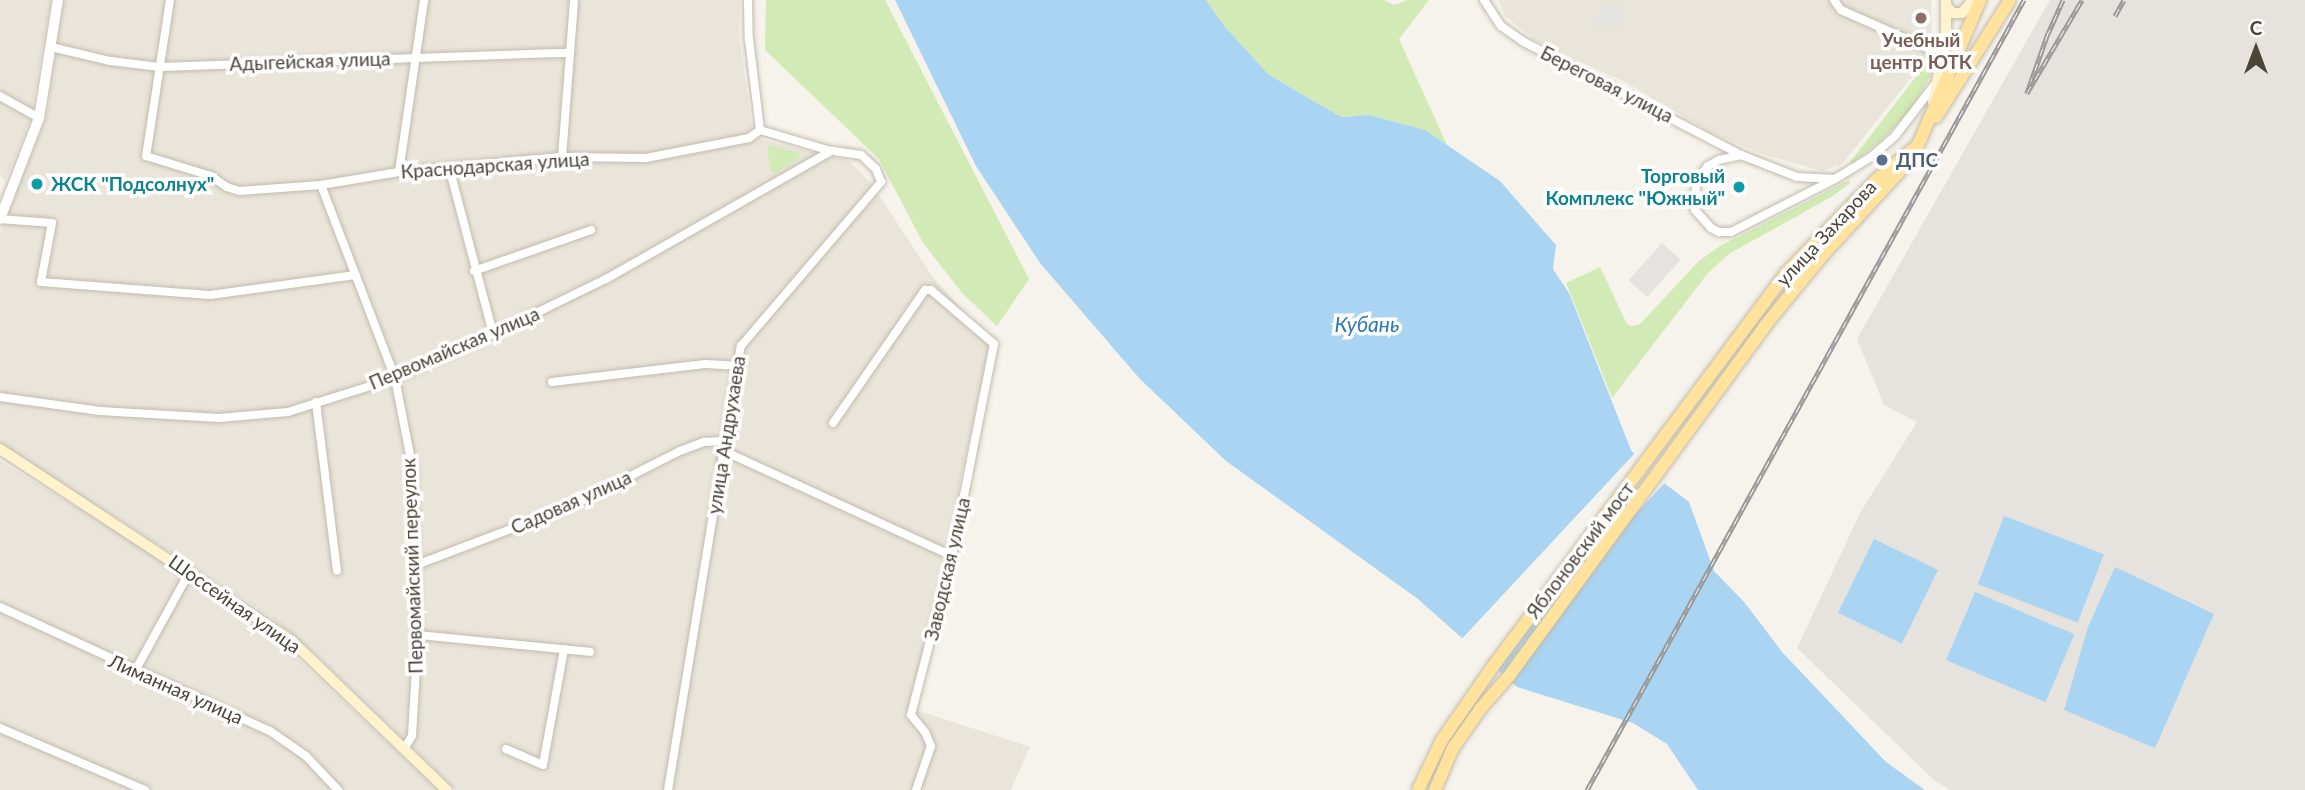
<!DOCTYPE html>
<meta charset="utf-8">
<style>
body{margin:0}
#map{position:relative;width:2305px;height:790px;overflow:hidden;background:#f6f3ec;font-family:Lato,sans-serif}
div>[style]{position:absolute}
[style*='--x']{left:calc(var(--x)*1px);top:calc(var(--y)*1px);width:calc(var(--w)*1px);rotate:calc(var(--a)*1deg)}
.residential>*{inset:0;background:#eae5da}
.industrial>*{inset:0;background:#e6e2dd}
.green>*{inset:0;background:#d2eab5}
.parking>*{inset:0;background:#e5e3e0;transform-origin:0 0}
.water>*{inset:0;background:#a9d4f2;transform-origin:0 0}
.pier>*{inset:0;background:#f6f3ec;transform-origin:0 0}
.roads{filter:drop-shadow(0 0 2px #c2bbae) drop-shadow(0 0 2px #c2bbae)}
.minor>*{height:8px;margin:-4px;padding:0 4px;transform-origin:4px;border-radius:4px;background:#fff}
.tertiary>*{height:10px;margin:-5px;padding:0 5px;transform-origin:5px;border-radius:5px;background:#fff}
.secondary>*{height:10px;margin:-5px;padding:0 5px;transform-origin:5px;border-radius:5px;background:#fff3cd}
.primary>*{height:12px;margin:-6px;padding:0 6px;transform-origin:6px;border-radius:6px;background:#ffe39c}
.rail>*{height:5px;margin-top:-2.5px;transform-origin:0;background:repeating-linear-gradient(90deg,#fff 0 8px,#9a9a9a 0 16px);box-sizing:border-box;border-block:2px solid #9a9a9a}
.dots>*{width:19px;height:19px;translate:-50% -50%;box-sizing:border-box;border:4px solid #fff;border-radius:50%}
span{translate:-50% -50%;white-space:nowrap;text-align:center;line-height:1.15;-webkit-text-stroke:7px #fff;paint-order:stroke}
.education-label{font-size:19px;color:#785e54;font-weight:700}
.street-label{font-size:19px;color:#4b4439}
.service-label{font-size:19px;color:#4e5e75;font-weight:700}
.left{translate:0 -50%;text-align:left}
.culture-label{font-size:19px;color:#0d838f;font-weight:700}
.right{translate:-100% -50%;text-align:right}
.water-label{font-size:21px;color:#2e7ab2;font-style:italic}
.north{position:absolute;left:2221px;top:14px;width:70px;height:70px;-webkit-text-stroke:5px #fff;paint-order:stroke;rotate:0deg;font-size:19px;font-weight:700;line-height:28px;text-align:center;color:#4b4439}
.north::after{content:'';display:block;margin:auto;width:24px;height:32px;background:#4b4439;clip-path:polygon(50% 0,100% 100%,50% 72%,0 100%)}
</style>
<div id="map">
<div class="residential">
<i style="clip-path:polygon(0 0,51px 0,30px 120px,6px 180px,0 176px)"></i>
<i style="clip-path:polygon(63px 0,740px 0,739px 35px,752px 129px,762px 140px,849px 161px,871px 183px,932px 276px,991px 342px,910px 708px,1030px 747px,1011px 790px,456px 790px,311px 650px,267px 614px,0 444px,0 232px,47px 115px)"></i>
<i style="clip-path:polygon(1498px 0,1931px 0,1932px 39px,1924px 62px,1842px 164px,1822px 171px,1759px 153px,1712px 133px,1625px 82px,1537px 41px,1506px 17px)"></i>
<i style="clip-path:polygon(0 461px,118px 532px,260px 623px,438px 790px,0 790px)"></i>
</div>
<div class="industrial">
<i style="clip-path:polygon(2050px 0,2305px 0,2305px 790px,1950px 790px,1934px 780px,1797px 648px,1860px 513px,1917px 422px,1884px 405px,1857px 339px)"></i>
</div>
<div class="green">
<i style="clip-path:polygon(766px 0,885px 0,1029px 279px,997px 326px,963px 294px,923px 243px,879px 159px,765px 50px)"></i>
<i style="clip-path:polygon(1206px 0,1384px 0,1394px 5px,1408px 0,1429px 0,1399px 39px,1447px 145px,1425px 130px,1369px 115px,1341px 117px,1269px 75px,1225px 27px)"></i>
<i style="clip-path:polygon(1932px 56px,1936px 66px,1913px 107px,1887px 135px,1852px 164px,1850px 162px)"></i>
<i style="clip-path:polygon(770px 145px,799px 153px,801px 157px,775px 173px,771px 171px,767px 148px)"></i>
<i style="clip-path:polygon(1849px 180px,1850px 183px,1833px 196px,1729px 254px,1708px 273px,1612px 398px,1566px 283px,1600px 267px,1627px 324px,1632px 326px,1640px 324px,1699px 261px,1720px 246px)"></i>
</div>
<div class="parking">
<i style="clip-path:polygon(1623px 5px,1624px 25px,1591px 26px,1602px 6px)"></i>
<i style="left:1662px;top:243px;width:25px;height:50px;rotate:42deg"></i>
</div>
<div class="water">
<i style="clip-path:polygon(895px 0,1206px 0,1225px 27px,1269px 75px,1341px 117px,1369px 115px,1425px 130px,1500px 181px,1556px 245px,1553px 269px,1569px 293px,1631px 450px,1656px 477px,1689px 502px,1714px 571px,1744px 602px,1783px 653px,1886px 762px,1925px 790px,1698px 790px,1667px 744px,1633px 723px,1517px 687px,1418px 599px,1226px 461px,1139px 378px,1040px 263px,976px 166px)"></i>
<i style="left:2004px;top:516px;width:107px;height:73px;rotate:21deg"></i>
<i style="left:1874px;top:539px;width:71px;height:82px;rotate:26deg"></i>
<i style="clip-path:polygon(2115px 567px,2214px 614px,2155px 748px,2064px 710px,2088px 627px)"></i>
<i style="left:1975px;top:592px;width:108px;height:74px;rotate:23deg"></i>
</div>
<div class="pier">
<i style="left:1636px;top:452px;width:42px;height:259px;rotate:43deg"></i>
</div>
<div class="roads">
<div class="minor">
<i style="--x:170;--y:0;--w:158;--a:98.7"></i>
<i style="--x:146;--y:156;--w:68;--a:17.1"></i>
<i style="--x:211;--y:176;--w:19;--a:35"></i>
<i style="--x:227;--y:187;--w:13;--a:18"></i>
<i style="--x:239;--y:191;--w:82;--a:-4.2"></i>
<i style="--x:321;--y:185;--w:79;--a:-9.5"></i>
<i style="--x:399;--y:172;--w:164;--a:-5.3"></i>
<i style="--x:562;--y:157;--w:84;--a:0.7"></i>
<i style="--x:646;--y:158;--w:105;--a:-11"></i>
<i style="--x:749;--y:138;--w:14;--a:-36"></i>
<i style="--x:748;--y:0;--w:39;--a:89"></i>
<i style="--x:749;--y:39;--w:92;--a:83.1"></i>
<i style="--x:1484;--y:0;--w:31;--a:57"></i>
<i style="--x:1501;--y:26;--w:28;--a:35"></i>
<i style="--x:1524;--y:42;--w:245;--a:27.5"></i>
<i style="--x:1741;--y:155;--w:60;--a:21.4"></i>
<i style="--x:1797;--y:177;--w:38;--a:3"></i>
<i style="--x:1834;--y:0;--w:12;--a:55"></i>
<i style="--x:1841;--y:10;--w:111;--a:23.8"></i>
<i style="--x:51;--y:47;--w:61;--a:13.3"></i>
<i style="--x:110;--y:61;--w:50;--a:6.8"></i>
<i style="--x:160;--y:67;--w:410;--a:-2"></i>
<i style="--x:0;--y:96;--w:45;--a:29.4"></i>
<i style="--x:1741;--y:155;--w:23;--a:167"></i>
<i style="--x:1719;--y:160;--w:13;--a:151"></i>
<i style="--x:1708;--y:166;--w:20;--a:127"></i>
<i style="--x:1696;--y:182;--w:28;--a:92"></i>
<i style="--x:1695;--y:210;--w:24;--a:48"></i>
<i style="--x:1711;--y:228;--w:9;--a:27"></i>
<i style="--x:1719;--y:232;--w:12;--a:0"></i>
<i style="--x:1731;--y:232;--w:117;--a:-27"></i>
<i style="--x:1835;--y:179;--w:42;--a:-31.4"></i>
<i style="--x:1871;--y:157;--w:32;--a:-41"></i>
<i style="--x:1895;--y:136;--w:66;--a:-52.4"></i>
<i style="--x:562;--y:157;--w:157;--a:-85.6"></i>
<i style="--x:449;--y:167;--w:173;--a:75.2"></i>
<i style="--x:399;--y:172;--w:174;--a:-81.7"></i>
<i style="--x:321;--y:185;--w:207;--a:69"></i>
<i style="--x:395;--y:378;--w:95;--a:79"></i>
<i style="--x:413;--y:471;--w:164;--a:88.3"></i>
<i style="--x:418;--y:635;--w:101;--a:93.4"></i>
<i style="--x:412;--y:736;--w:15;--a:122"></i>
<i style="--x:0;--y:219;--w:52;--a:4.4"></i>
<i style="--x:52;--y:223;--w:60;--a:100.6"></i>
<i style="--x:41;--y:282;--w:169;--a:4.4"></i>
<i style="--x:210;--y:295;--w:147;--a:-7.8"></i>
<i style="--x:474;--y:271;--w:124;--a:-19.3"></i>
<i style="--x:552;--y:382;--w:154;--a:-6.7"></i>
<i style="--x:705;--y:364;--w:33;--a:3"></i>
<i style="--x:0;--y:397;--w:101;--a:8"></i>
<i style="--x:100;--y:411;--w:119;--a:3.4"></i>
<i style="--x:219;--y:418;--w:69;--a:-5"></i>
<i style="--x:288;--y:412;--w:112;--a:-17.6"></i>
<i style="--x:395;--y:378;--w:107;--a:-24.2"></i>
<i style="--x:493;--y:334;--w:126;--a:-26"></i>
<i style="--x:606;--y:279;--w:259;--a:-29.6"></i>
<i style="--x:316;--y:402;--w:170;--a:82.9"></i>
<i style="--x:833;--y:423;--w:162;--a:-55.3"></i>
<i style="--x:925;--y:290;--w:6;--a:0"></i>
<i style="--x:931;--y:290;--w:83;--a:40.6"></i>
<i style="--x:994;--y:344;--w:216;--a:101.2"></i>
<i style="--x:952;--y:556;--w:164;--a:104.5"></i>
<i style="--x:911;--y:715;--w:22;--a:51"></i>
<i style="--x:925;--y:732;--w:15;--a:67"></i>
<i style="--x:931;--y:746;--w:46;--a:108.8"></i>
<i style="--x:724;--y:451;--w:251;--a:24.7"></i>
<i style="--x:416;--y:565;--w:166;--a:-20.8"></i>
<i style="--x:571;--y:506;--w:122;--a:-26.8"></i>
<i style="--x:680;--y:451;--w:26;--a:-21"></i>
<i style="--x:704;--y:442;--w:22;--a:-3"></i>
<i style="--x:0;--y:607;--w:297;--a:24.7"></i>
<i style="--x:270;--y:731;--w:44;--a:34.8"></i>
<i style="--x:306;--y:756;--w:47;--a:46.7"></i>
<i style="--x:418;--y:635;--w:173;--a:5.6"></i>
<i style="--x:135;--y:671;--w:114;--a:-61.2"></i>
<i style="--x:0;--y:728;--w:158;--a:23.2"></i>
<i style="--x:506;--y:749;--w:40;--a:23.4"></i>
<i style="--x:543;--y:765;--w:118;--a:-79.7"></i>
<i style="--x:668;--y:790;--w:450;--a:-80.7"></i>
<i style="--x:741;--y:346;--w:216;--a:-49.5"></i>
<i style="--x:881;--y:182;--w:14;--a:-111"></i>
<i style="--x:876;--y:169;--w:21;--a:-137"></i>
<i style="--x:861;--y:155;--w:30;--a:-172"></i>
<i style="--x:831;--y:151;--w:74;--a:-163.5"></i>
</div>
<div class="tertiary">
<i style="--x:0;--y:219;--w:108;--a:-68.9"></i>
<i style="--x:39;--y:118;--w:120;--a:-80.9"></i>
</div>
<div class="secondary">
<i style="--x:1947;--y:7;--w:8;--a:45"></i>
<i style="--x:1953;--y:13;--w:9;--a:0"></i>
<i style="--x:1962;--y:13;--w:17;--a:-50"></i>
<i style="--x:1933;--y:102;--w:67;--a:-78.9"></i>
<i style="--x:1946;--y:36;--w:36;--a:-90"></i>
<i style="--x:0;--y:449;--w:349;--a:33.3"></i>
<i style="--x:292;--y:641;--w:215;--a:43.9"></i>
</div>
<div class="primary">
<i style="--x:1936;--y:117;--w:138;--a:-57.7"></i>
<i style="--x:1418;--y:790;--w:55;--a:-64.4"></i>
<i style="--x:1442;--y:740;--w:91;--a:-55.3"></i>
<i style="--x:1494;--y:665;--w:489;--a:-53.3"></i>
<i style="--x:1786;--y:273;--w:129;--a:-45.9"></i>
<i style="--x:1876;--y:180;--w:55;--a:-39.8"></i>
<i style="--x:1918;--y:145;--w:158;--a:-66.8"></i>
<i style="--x:1435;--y:790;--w:46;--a:-66.8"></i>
<i style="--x:1453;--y:748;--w:49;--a:-55"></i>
<i style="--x:1481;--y:708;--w:43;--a:-48.8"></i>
<i style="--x:1509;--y:676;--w:432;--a:-53.8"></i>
<i style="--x:1764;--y:327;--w:92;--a:-50.8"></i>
<i style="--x:1822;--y:256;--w:114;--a:-47.5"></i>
<i style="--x:1899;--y:172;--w:16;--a:-63"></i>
</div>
</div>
<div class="rail">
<i style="--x:2063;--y:0;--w:36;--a:114"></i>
<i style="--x:2048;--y:33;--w:64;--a:109.3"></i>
<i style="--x:2027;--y:93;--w:108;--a:-59.4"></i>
<i style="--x:2115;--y:16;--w:18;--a:-61"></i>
<i style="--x:1587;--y:790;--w:903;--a:-61.05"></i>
</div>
<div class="dots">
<i style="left:1921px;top:18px;background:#8d6e63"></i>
<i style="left:1882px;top:160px;background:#5c6f8a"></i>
<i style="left:37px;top:184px;background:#0f9aa8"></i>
<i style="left:1739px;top:187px;background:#0f9aa8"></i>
</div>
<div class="education-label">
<span style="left:1921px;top:51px">Учебный<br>центр ЮТК</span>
</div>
<div class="street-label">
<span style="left:310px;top:61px;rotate:-2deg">Адыгейская улица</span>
<span style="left:1607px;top:84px;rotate:27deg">Береговая улица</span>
<span style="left:495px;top:165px;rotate:-4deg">Краснодарская улица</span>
<span style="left:1826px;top:233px;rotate:-47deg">улица Захарова</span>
<span style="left:454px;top:348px;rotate:-23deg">Первомайская улица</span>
<span style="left:726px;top:435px;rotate:-81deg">улица Андрухаева</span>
<span style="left:571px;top:502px;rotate:-24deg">Садовая улица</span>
<span style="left:1580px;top:550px;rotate:-53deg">Яблоновский мост</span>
<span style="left:412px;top:566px;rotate:-92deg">Первомайский переулок</span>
<span style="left:947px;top:569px;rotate:-77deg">Заводская улица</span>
<span style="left:235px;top:604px;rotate:35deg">Шоссейная улица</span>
<span style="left:176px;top:689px;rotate:24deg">Лиманная улица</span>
</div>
<div class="service-label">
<span class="left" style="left:1896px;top:160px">ДПС</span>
</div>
<div class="culture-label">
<span class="right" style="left:1725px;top:187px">Торговый<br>Комплекс "Южный"</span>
<span class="left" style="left:51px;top:184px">ЖСК "Подсолнух"</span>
</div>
<div class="water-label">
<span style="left:1367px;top:324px">Кубань</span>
</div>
<div class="north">С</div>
</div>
